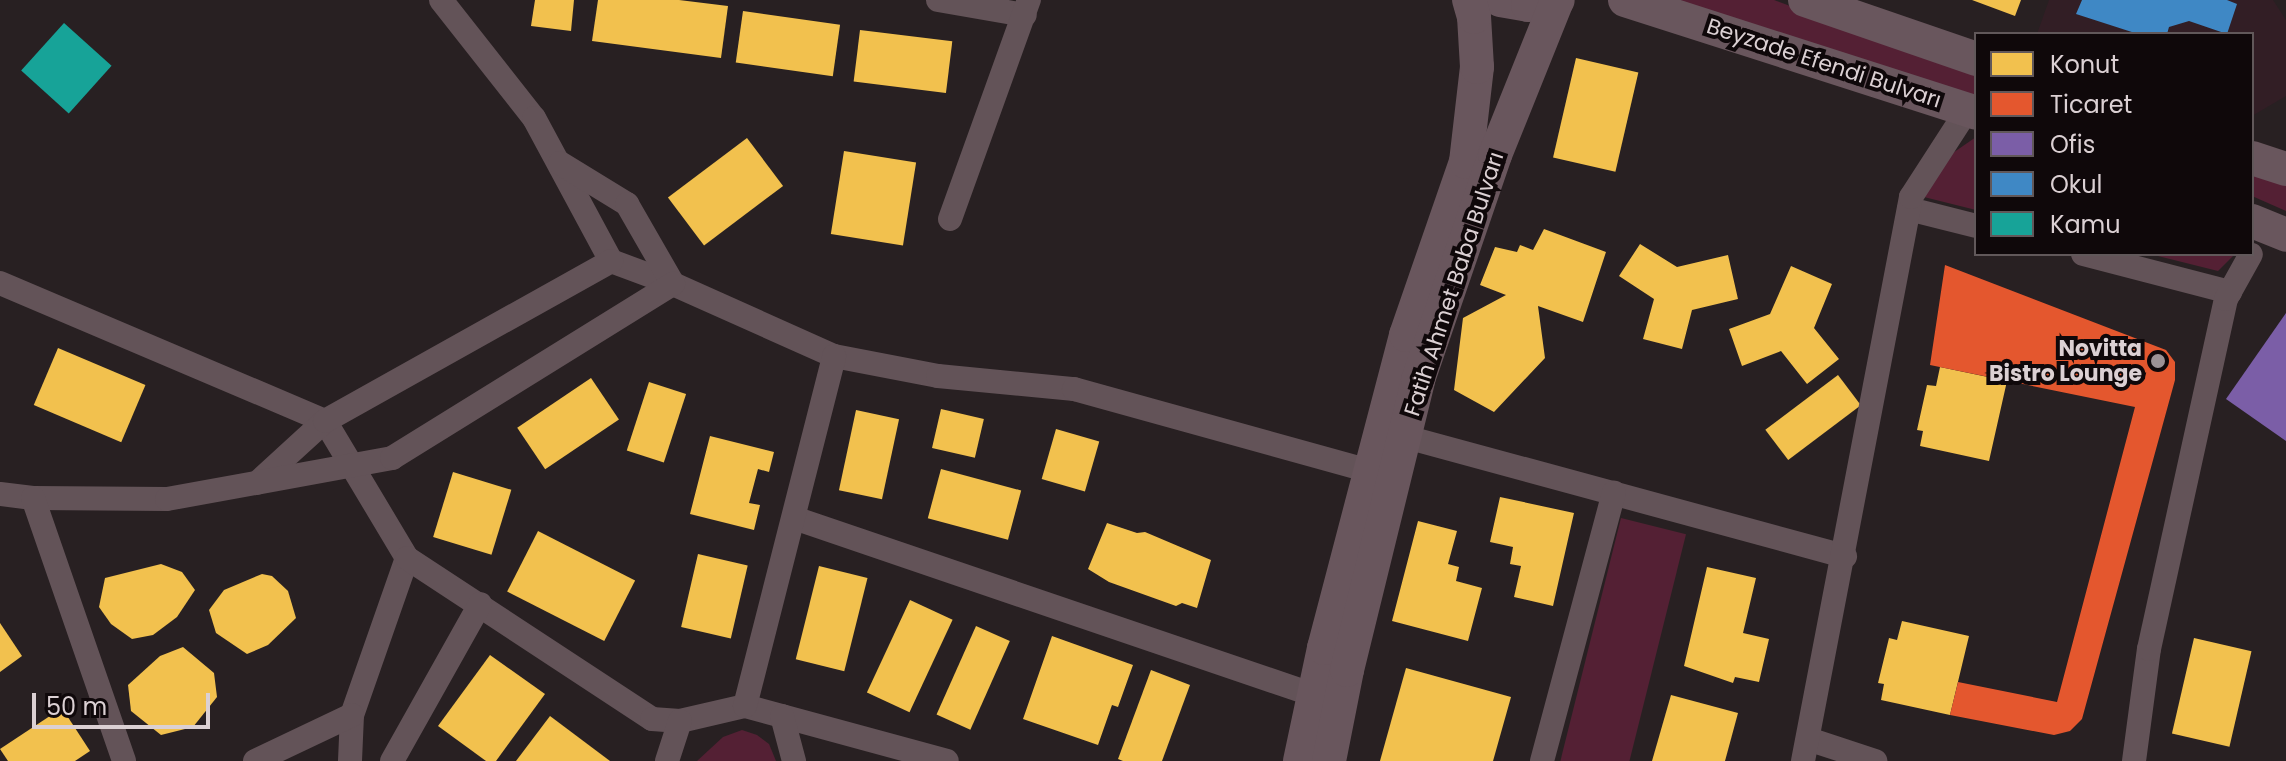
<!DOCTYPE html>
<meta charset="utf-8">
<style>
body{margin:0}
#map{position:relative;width:2286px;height:761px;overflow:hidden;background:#282022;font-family:Poppins,sans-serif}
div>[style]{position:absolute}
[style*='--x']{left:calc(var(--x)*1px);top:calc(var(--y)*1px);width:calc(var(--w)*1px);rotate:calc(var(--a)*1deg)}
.built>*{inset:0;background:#321e25}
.green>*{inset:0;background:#542034;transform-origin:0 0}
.homes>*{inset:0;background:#f2c14e;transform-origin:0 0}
.shops>*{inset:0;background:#e4572e}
.offices>*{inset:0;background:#7b5ea7}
.schools>*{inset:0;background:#3f88c5}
.public>*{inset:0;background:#17a398;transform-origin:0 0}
.street>*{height:24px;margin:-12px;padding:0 12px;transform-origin:12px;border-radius:12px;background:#635358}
.secondary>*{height:34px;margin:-17px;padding:0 17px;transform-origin:17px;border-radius:17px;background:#69565d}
.dots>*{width:22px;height:22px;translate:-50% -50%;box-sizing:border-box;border:4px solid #0f080a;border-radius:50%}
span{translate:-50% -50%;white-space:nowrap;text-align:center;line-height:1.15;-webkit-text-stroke:8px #0f080a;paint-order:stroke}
.street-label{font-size:22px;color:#dbd0d3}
.poi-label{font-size:22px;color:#dbd0d3;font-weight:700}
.right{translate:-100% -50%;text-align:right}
.legend{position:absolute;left:1974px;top:32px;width:280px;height:224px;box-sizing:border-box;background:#0f080a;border:2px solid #61585a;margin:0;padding:10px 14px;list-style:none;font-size:24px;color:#dbd0d3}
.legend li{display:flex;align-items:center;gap:16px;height:40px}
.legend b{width:40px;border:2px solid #61585a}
.scale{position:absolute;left:32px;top:693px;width:178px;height:36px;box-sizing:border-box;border:4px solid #dbd0d3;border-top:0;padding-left:10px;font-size:24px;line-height:28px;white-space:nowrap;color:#dbd0d3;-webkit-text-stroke:6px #0f080a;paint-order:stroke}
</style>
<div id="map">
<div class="built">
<i style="clip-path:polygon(2049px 0,2273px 0,2286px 20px,2286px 96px,2252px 116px,2252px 34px,2037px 34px)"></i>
</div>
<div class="green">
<i style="clip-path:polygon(1673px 0,1774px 0,1976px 75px,1976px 99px)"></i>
<i style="clip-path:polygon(1976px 137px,1976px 210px,1920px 196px,1947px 157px)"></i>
<i style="clip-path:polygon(2252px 170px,2286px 179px,2286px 211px,2252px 196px)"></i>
<i style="clip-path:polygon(2150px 254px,2235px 254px,2218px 271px)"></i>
<i style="left:1621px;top:518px;width:67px;height:251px;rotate:14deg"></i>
<i style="clip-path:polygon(742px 730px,757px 735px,769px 744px,776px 761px,697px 761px,723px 737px)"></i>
</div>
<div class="homes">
<i style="clip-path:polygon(535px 0,574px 0,571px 31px,531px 26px)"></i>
<i style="clip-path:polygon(598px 0,679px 0,728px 6px,721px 58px,592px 41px)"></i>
<i style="clip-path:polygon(1972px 0,2021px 0,2015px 16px)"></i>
<i style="left:743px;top:11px;width:98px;height:52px;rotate:8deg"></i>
<i style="left:860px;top:30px;width:93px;height:52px;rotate:7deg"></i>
<i style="left:1576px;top:58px;width:64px;height:102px;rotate:13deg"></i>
<i style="left:747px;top:138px;width:60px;height:99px;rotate:53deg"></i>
<i style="left:844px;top:151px;width:73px;height:84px;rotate:9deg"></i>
<i style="clip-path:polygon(1544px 229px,1606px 252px,1583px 322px,1538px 306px,1545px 358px,1494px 412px,1454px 390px,1463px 318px,1506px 295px,1480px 285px,1495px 247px,1517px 252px,1520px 245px,1533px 250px)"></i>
<i style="clip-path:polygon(1640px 244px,1677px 267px,1728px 255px,1738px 299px,1692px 310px,1682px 349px,1643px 339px,1654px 299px,1619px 276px)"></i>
<i style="clip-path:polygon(1791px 266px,1832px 284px,1814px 328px,1839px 359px,1807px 384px,1781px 351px,1742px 366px,1729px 329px,1770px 314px)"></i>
<i style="left:58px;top:348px;width:95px;height:62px;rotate:23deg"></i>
<i style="clip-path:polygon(1940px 367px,2007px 381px,1989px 461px,1920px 446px,1923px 431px,1917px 430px,1927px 385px,1936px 386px)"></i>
<i style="left:1838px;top:375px;width:38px;height:91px;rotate:53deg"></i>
<i style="left:591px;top:378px;width:50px;height:89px;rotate:56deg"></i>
<i style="left:649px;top:382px;width:39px;height:72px;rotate:18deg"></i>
<i style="left:941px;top:409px;width:44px;height:40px;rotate:13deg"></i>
<i style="left:856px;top:410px;width:44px;height:82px;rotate:12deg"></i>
<i style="left:1056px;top:429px;width:45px;height:52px;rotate:16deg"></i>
<i style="clip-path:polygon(710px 436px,774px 452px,769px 472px,758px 469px,749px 503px,760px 505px,754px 530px,690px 514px)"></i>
<i style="left:941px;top:469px;width:83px;height:51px;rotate:15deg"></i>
<i style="left:453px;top:472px;width:61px;height:68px;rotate:17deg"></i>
<i style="clip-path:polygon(1500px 497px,1574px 513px,1553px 606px,1514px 597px,1521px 566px,1510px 564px,1513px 547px,1490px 542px)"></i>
<i style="clip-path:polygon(1418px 521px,1457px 531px,1448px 564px,1459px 567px,1456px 581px,1482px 588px,1468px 641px,1392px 621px)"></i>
<i style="clip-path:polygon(1107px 523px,1137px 533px,1145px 532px,1211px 560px,1197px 608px,1182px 603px,1176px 606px,1109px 582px,1088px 569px)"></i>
<i style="left:538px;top:531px;width:109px;height:68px;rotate:27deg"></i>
<i style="left:698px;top:554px;width:51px;height:75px;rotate:13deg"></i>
<i style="clip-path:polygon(161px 564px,182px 572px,195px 590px,177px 617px,153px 635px,132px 639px,111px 624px,99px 607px,105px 578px)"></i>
<i style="left:819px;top:566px;width:50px;height:96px;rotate:14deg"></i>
<i style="clip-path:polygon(1707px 567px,1756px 578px,1743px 633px,1769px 639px,1759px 682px,1735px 677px,1733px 683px,1684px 666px)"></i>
<i style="clip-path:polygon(262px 574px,272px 576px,288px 591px,296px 618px,268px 645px,247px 654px,216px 633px,209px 610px,224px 590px)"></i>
<i style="left:910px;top:600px;width:47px;height:102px;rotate:25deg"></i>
<i style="clip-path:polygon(1902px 621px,1969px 636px,1950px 715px,1881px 700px,1884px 684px,1878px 683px,1889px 638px,1897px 640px)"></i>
<i style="clip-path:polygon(0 623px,22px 656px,0 672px)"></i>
<i style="left:976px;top:626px;width:37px;height:97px;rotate:24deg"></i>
<i style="clip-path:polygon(1052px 636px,1133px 665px,1118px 707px,1112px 705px,1098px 745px,1023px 719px)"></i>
<i style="left:2194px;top:638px;width:59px;height:98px;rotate:13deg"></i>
<i style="clip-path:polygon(183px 647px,214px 673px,217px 697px,193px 727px,161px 735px,131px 711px,128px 685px,160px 656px)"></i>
<i style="clip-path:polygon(490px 655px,545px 694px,496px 761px,486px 761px,438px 726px)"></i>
<i style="clip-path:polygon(1406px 668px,1511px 697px,1493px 761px,1380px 761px)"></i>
<i style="clip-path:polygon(1151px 670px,1190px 685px,1162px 761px,1123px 761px,1118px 759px)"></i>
<i style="clip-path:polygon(1671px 695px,1738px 713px,1725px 761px,1652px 761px)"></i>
<i style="clip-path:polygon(62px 708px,90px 751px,75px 761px,8px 761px,0 749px)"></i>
<i style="clip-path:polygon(550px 716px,610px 761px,516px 761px)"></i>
</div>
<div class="shops">
<i style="clip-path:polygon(1945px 265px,2166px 350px,2175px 362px,2175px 380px,2082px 719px,2070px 731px,2054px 735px,1950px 715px,1958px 682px,2057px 702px,2135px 407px,1930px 365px)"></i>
</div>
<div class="offices">
<i style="clip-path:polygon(2286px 313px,2286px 441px,2226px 399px)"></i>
</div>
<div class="schools">
<i style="clip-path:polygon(2082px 0,2227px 0,2237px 4px,2227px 34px,2189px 21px,2169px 27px,2167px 34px,2138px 34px,2076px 14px)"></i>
</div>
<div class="public">
<i style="left:64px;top:23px;width:64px;height:64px;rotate:42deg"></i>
</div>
<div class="street">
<i style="--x:441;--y:0;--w:150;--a:51.8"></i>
<i style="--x:534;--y:118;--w:162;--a:61.7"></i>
<i style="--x:611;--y:261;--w:66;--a:20.4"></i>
<i style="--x:673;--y:284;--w:176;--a:24.1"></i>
<i style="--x:834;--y:356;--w:106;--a:10.9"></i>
<i style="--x:938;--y:376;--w:137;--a:5.5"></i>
<i style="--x:1074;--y:389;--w:306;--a:15.5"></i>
<i style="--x:938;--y:0;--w:88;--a:9.8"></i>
<i style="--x:560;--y:163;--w:79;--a:31.5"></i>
<i style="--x:627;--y:204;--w:92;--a:60.1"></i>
<i style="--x:1909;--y:209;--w:69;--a:14.2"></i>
<i style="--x:950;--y:219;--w:233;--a:-70.2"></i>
<i style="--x:2083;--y:254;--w:152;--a:14.5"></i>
<i style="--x:0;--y:283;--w:353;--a:23"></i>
<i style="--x:325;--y:421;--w:160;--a:59.1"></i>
<i style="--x:407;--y:558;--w:166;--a:109.3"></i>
<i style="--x:352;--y:715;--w:46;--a:92.5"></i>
<i style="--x:1406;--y:437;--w:455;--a:15.2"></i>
<i style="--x:257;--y:483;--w:92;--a:-42.4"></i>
<i style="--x:325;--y:421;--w:328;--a:-29.2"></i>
<i style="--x:0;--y:494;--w:33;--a:7"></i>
<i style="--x:33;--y:498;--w:134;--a:0.4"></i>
<i style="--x:167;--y:499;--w:229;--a:-10.3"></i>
<i style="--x:392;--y:458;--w:331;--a:-31.8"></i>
<i style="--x:33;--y:498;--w:278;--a:70.9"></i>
<i style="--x:794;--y:518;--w:549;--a:18.8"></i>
<i style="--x:407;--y:558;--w:293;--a:33.3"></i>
<i style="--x:652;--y:719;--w:28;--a:4"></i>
<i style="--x:680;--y:721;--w:67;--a:-13"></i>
<i style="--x:745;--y:706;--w:209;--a:15.2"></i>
<i style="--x:745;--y:706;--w:361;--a:-75.7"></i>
<i style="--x:782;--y:716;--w:47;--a:75.1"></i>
<i style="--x:1808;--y:739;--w:71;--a:18.2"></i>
<i style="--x:255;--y:761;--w:107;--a:-25.4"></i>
<i style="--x:392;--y:761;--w:180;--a:-60.7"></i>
<i style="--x:667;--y:761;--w:42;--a:-72"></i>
<i style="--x:1542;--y:761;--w:278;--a:-75"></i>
<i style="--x:1803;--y:761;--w:574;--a:-79.16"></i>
<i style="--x:1911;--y:197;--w:105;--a:-57.1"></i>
<i style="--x:2134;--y:761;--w:113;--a:-82.4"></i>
<i style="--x:2149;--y:649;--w:358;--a:-77.6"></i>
<i style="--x:2226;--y:299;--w:51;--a:-60.9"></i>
</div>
<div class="secondary">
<i style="--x:1500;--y:0;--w:28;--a:10"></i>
<i style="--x:1528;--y:5;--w:30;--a:-9"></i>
<i style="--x:1625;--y:0;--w:369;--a:17.8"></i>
<i style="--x:1805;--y:0;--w:181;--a:19"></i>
<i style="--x:2252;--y:158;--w:36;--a:18"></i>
<i style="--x:2252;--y:221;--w:37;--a:22"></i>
<i style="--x:1300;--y:761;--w:116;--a:-78"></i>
<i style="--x:1324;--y:648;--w:324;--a:-75.3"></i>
<i style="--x:1406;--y:335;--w:183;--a:-70.9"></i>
<i style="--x:1466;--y:162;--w:96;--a:-83.4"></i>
<i style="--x:1477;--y:67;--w:50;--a:-93.4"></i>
<i style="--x:1474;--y:17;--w:18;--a:-106"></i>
<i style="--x:1329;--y:761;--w:93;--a:-78.8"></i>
<i style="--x:1347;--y:670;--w:299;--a:-76.2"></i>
<i style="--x:1418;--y:380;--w:238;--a:-71.1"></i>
<i style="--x:1495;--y:155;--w:166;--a:-68.1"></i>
</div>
<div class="dots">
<i style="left:2158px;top:361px;background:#9c9295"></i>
</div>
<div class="street-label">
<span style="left:1824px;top:63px;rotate:18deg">Beyzade Efendi Bulvarı</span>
<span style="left:1454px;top:284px;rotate:-72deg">Fatih Ahmet Baba Bulvarı</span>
</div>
<div class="poi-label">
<span class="right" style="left:2142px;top:361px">Novitta<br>Bistro Lounge</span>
</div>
<ul class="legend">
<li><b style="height:22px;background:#f2c14e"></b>Konut</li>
<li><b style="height:22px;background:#e4572e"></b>Ticaret</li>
<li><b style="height:22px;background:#7b5ea7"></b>Ofis</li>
<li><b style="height:22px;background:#3f88c5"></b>Okul</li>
<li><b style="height:22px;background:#17a398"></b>Kamu</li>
</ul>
<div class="scale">50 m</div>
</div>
